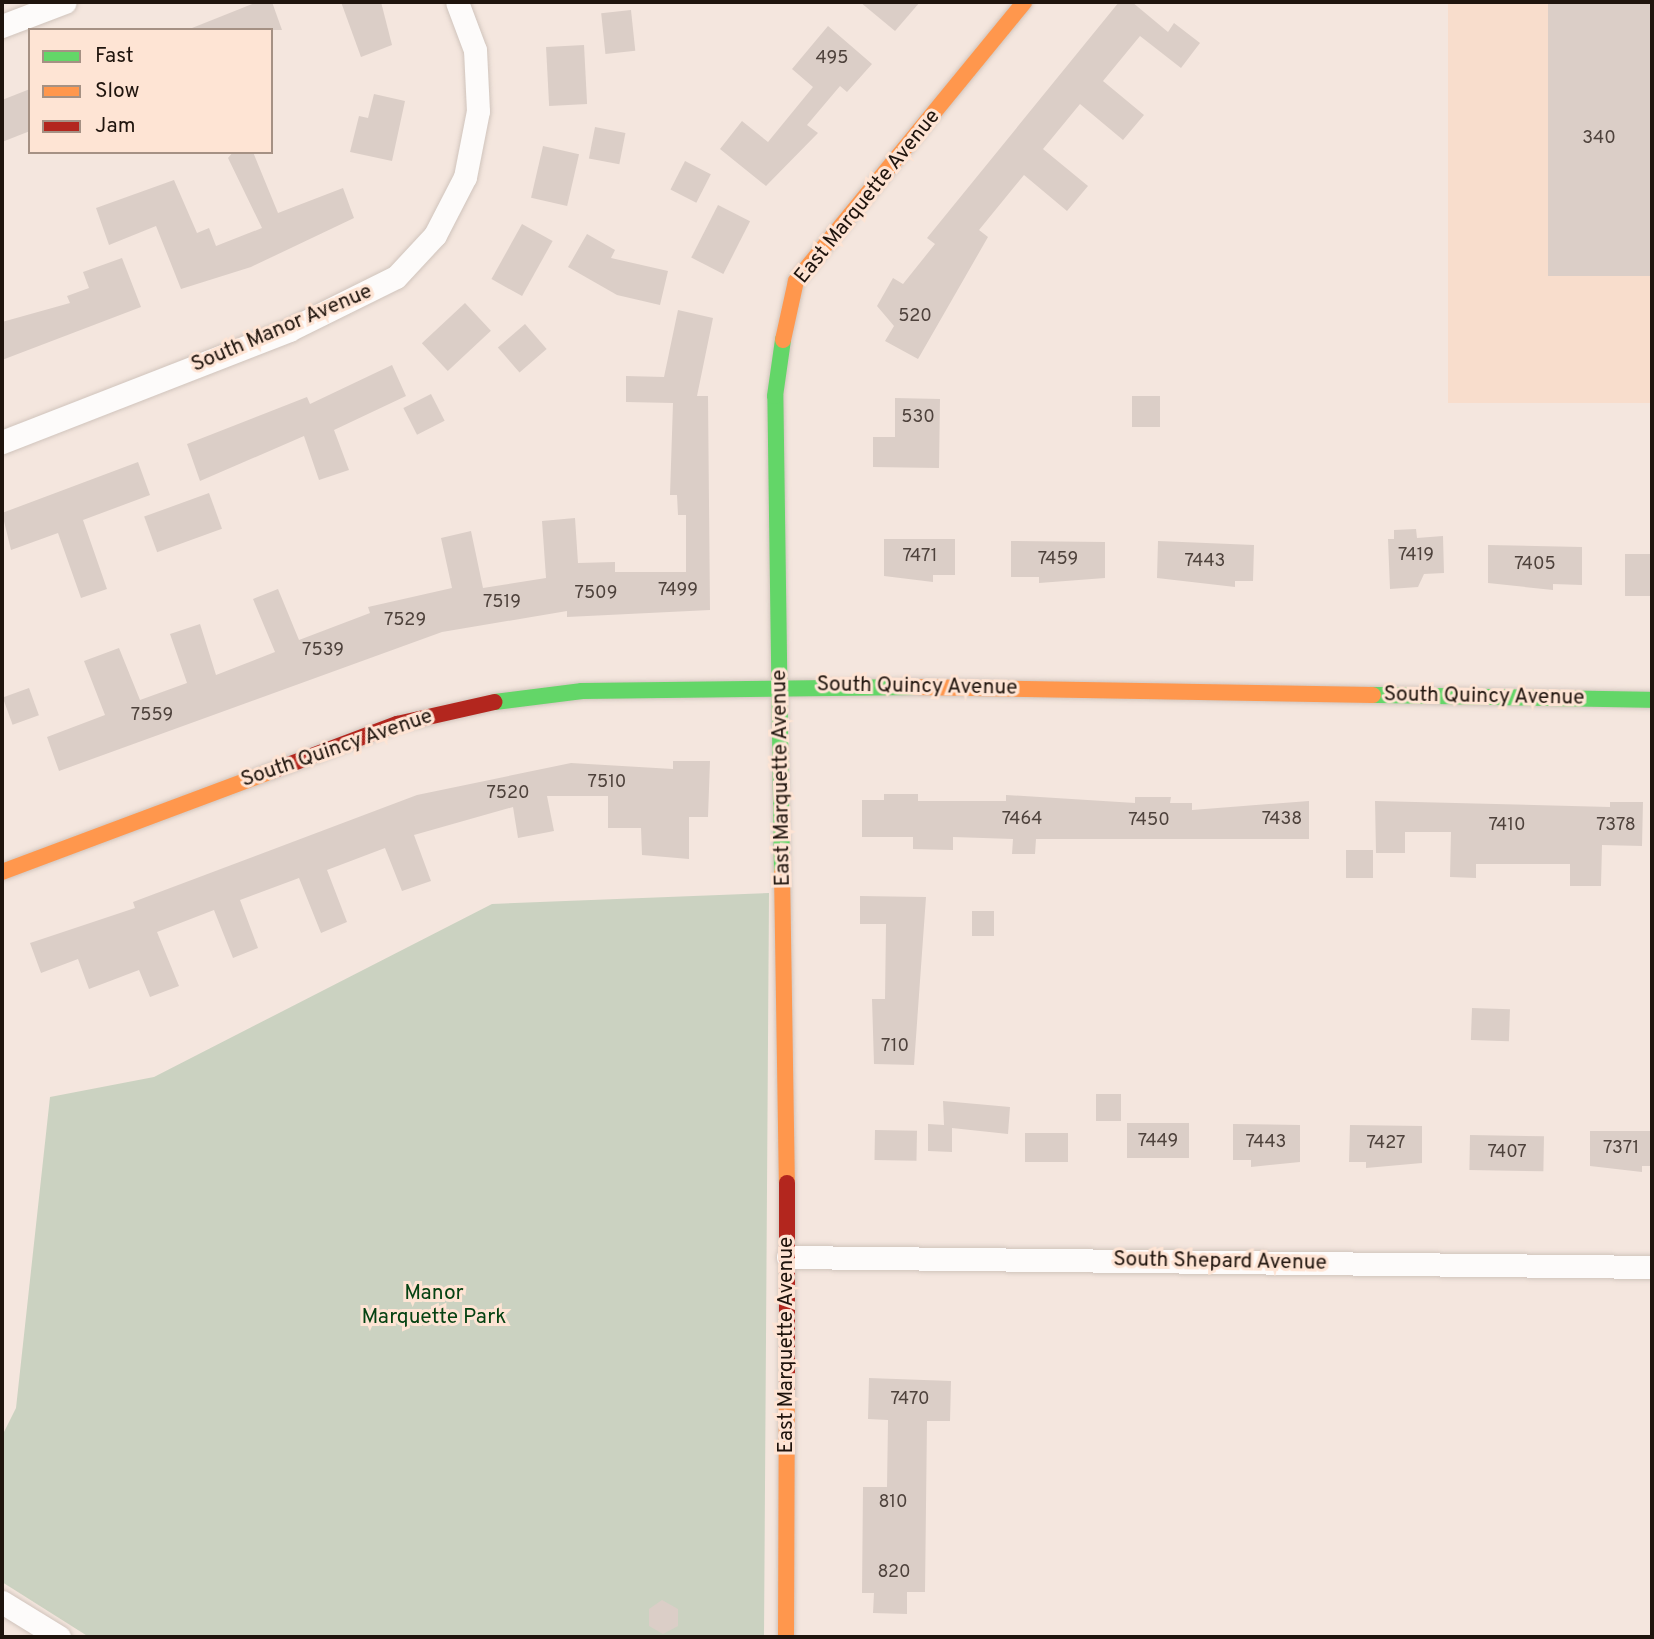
<!DOCTYPE html>
<style>
body{margin:0}
#map{position:relative;width:1654px;height:1639px;overflow:hidden;background:#f4e6de;font-family:Overpass,sans-serif}
div>[style]{position:absolute}
[style*='--x']{left:calc(var(--x)*1px);top:calc(var(--y)*1px);width:calc(var(--w)*1px);rotate:calc(var(--a)*1deg)}
.built>*{inset:0;background:#f8ddcc;transform-origin:0 0}
.green>*{inset:0;background:#cbd2c1}
.building>*{inset:0;background:#dbcec7;transform-origin:0 0}
.roads{filter:drop-shadow(0 0 2px #d0c4bc) drop-shadow(0 0 2px #d0c4bc)}
.street>*{height:23px;margin:-11.5px;padding:0 11.5px;transform-origin:11.5px;border-radius:11.5px;background:#fdfbfa}
.fast>*{height:16px;margin:-8px;padding:0 8px;transform-origin:8px;border-radius:8px;background:#63d668}
.slow>*{height:16px;margin:-8px;padding:0 8px;transform-origin:8px;border-radius:8px;background:#ff974d}
.jam>*{height:16px;margin:-8px;padding:0 8px;transform-origin:8px;border-radius:8px;background:#b3261e}
span{translate:-50% -50%;white-space:nowrap;text-align:center;line-height:1.15;-webkit-text-stroke:6px #fee4d4;paint-order:stroke}
.number-label{font-size:18px;color:#4e423c}
.number-label span{-webkit-text-stroke-width:0}
.street-label{font-size:21px;color:#1f140d}
.park-label{font-size:21px;color:#054212}
.frame{position:absolute;inset:0;border:4px solid #1f140d;pointer-events:none}
.legend{position:absolute;left:28px;top:28px;width:245px;height:126px;box-sizing:border-box;background:#fee4d4;border:2px solid #a59184;margin:0;padding:9px 12px;list-style:none;font-size:21px;color:#1f140d}
.legend li{display:flex;align-items:center;gap:14px;height:35px}
.legend b{width:35px;border:2px solid #a59184}
</style>
<div id="map">
<div class="built">
<i style="left:1448px;top:2px;width:204px;height:401px"></i>
</div>
<div class="green">
<i style="clip-path:polygon(769px 893px,764px 1637px,89px 1637px,2px 1582px,2px 1436px,16px 1408px,50px 1097px,154px 1077px,492px 904px)"></i>
</div>
<div class="building">
<i style="clip-path:polygon(257px 2px,272px 2px,282px 30px,187px 30px)"></i>
<i style="clip-path:polygon(341px 2px,381px 2px,392px 45px,361px 57px)"></i>
<i style="clip-path:polygon(860px 2px,920px 2px,895px 31px)"></i>
<i style="clip-path:polygon(1119px 2px,1132px 2px,1168px 32px,1174px 23px,1200px 43px,1181px 68px,1140px 36px,1103px 81px,1144px 115px,1123px 140px,1080px 104px,1043px 149px,1088px 186px,1067px 211px,1024px 175px,979px 230px,988px 237px,918px 359px,885px 341px,894px 326px,877px 306px,893px 278px,903px 284px,935px 244px,927px 238px)"></i>
<i style="left:1548px;top:2px;width:104px;height:274px"></i>
<i style="left:631px;top:10px;width:41px;height:30px;rotate:84deg"></i>
<i style="clip-path:polygon(828px 26px,872px 64px,847px 92px,840px 86px,807px 125px,818px 133px,766px 186px,720px 149px,742px 121px,768px 142px,813px 87px,792px 69px)"></i>
<i style="left:584px;top:45px;width:59px;height:38px;rotate:87deg"></i>
<i style="clip-path:polygon(30px 89px,30px 131px,2px 142px,2px 100px)"></i>
<i style="clip-path:polygon(374px 94px,405px 101px,392px 161px,350px 152px,359px 116px,368px 118px)"></i>
<i style="left:595px;top:127px;width:31px;height:32px;rotate:11deg"></i>
<i style="left:543px;top:146px;width:37px;height:53px;rotate:13deg"></i>
<i style="clip-path:polygon(233px 152px,253px 152px,278px 213px,343px 188px,354px 218px,251px 267px,181px 289px,156px 226px,109px 245px,96px 208px,174px 180px,197px 233px,209px 228px,216px 246px,262px 228px,228px 158px)"></i>
<i style="left:685px;top:161px;width:29px;height:32px;rotate:27deg"></i>
<i style="left:718px;top:205px;width:36px;height:59px;rotate:27deg"></i>
<i style="left:522px;top:224px;width:35px;height:63px;rotate:29deg"></i>
<i style="clip-path:polygon(587px 234px,615px 250px,611px 258px,668px 271px,660px 305px,617px 295px,568px 267px)"></i>
<i style="clip-path:polygon(122px 258px,141px 307px,2px 360px,2px 322px,70px 303px,67px 296px,89px 288px,83px 272px)"></i>
<i style="left:465px;top:303px;width:38px;height:59px;rotate:47deg"></i>
<i style="clip-path:polygon(678px 310px,713px 318px,697px 396px,708px 396px,710px 610px,567px 617px,567px 611px,442px 632px,59px 771px,47px 737px,105px 715px,84px 661px,119px 648px,140px 700px,187px 683px,170px 634px,200px 624px,216px 675px,275px 652px,253px 599px,278px 589px,299px 640px,370px 613px,368px 607px,452px 588px,441px 538px,471px 531px,483px 588px,546px 578px,542px 521px,575px 518px,578px 563px,615px 562px,615px 572px,686px 572px,686px 515px,678px 515px,677px 495px,670px 495px,673px 403px,626px 402px,626px 376px,664px 377px)"></i>
<i style="left:525px;top:324px;width:33px;height:36px;rotate:49deg"></i>
<i style="clip-path:polygon(392px 365px,406px 396px,334px 430px,349px 470px,319px 480px,304px 436px,200px 481px,187px 444px,307px 397px,310px 404px)"></i>
<i style="left:431px;top:394px;width:30px;height:31px;rotate:63deg"></i>
<i style="left:1132px;top:396px;width:28px;height:31px"></i>
<i style="clip-path:polygon(895px 398px,940px 399px,939px 468px,873px 467px,873px 437px,895px 437px)"></i>
<i style="clip-path:polygon(138px 462px,150px 495px,83px 520px,107px 589px,81px 598px,58px 533px,11px 550px,2px 513px)"></i>
<i style="left:209px;top:493px;width:38px;height:69px;rotate:70deg"></i>
<i style="clip-path:polygon(1416px 529px,1417px 538px,1443px 536px,1444px 573px,1424px 574px,1418px 587px,1390px 589px,1388px 539px,1394px 539px,1394px 530px)"></i>
<i style="clip-path:polygon(884px 539px,955px 539px,955px 575px,933px 575px,933px 582px,884px 576px)"></i>
<i style="clip-path:polygon(1011px 541px,1105px 542px,1105px 578px,1039px 583px,1039px 577px,1011px 577px)"></i>
<i style="clip-path:polygon(1158px 541px,1254px 545px,1253px 581px,1235px 581px,1235px 587px,1157px 578px)"></i>
<i style="clip-path:polygon(1488px 545px,1582px 547px,1582px 585px,1553px 584px,1553px 590px,1488px 583px)"></i>
<i style="left:1625px;top:554px;width:27px;height:42px"></i>
<i style="left:29px;top:688px;width:29px;height:28px;rotate:70deg"></i>
<i style="clip-path:polygon(673px 761px,710px 761px,708px 817px,689px 817px,689px 859px,642px 855px,641px 828px,608px 828px,608px 796px,547px 796px,554px 831px,518px 838px,513px 807px,414px 835px,431px 881px,402px 891px,385px 848px,327px 870px,347px 922px,321px 933px,299px 878px,240px 900px,258px 948px,233px 958px,214px 910px,157px 932px,179px 986px,150px 997px,139px 970px,89px 989px,78px 959px,41px 973px,30px 943px,135px 908px,133px 902px,417px 795px,571px 763px,673px 769px)"></i>
<i style="clip-path:polygon(884px 794px,918px 794px,918px 801px,1006px 801px,1006px 795px,1135px 803px,1135px 797px,1171px 797px,1170px 803px,1192px 803px,1192px 810px,1309px 801px,1309px 839px,1036px 839px,1035px 854px,1012px 854px,1013px 839px,953px 837px,953px 850px,913px 849px,913px 837px,862px 837px,862px 800px,884px 800px)"></i>
<i style="clip-path:polygon(1375px 801px,1610px 807px,1610px 802px,1643px 802px,1642px 846px,1602px 845px,1601px 886px,1570px 886px,1570px 864px,1476px 864px,1476px 878px,1450px 877px,1451px 832px,1405px 832px,1405px 853px,1376px 853px)"></i>
<i style="left:1346px;top:850px;width:27px;height:28px"></i>
<i style="clip-path:polygon(860px 896px,926px 897px,914px 1065px,874px 1064px,872px 999px,885px 999px,886px 924px,860px 924px)"></i>
<i style="left:972px;top:911px;width:22px;height:25px"></i>
<i style="left:1472px;top:1008px;width:38px;height:32px;rotate:2deg"></i>
<i style="left:1096px;top:1094px;width:25px;height:27px"></i>
<i style="clip-path:polygon(943px 1101px,1010px 1107px,1008px 1134px,952px 1128px,952px 1152px,928px 1151px,928px 1124px,944px 1125px)"></i>
<i style="left:1127px;top:1123px;width:62px;height:35px"></i>
<i style="clip-path:polygon(1233px 1124px,1300px 1125px,1300px 1162px,1251px 1167px,1251px 1160px,1233px 1160px)"></i>
<i style="clip-path:polygon(1350px 1125px,1422px 1126px,1422px 1163px,1366px 1168px,1366px 1162px,1349px 1162px)"></i>
<i style="left:875px;top:1130px;width:42px;height:30px;rotate:1deg"></i>
<i style="clip-path:polygon(1590px 1131px,1652px 1131px,1652px 1166px,1642px 1166px,1642px 1172px,1590px 1166px)"></i>
<i style="left:1025px;top:1133px;width:43px;height:29px"></i>
<i style="left:1470px;top:1135px;width:74px;height:35px;rotate:1deg"></i>
<i style="clip-path:polygon(869px 1378px,951px 1381px,950px 1421px,927px 1421px,925px 1592px,907px 1592px,907px 1614px,873px 1613px,874px 1593px,862px 1593px,863px 1487px,887px 1487px,888px 1420px,868px 1419px)"></i>
<i style="clip-path:polygon(662px 1600px,678px 1609px,678px 1626px,663px 1634px,649px 1626px,649px 1609px)"></i>
</div>
<div class="roads">
<div class="street">
<i style="--x:2;--y:26;--w:67;--a:-20.9"></i>
<i style="--x:2;--y:442;--w:308;--a:-21.3"></i>
<i style="--x:289;--y:330;--w:119;--a:-26.4"></i>
<i style="--x:396;--y:277;--w:57;--a:-47.1"></i>
<i style="--x:435;--y:235;--w:65;--a:-62.7"></i>
<i style="--x:465;--y:177;--w:67;--a:-78.9"></i>
<i style="--x:478;--y:111;--w:61;--a:-92.8"></i>
<i style="--x:475;--y:50;--w:51;--a:-110.6"></i>
<i style="--x:788;--y:1257;--w:864;--a:0.66"></i>
<i style="--x:2;--y:1602;--w:67;--a:31.6"></i>
</div>
<div class="fast">
<i style="--x:1373;--y:695;--w:279;--a:1"></i>
<i style="--x:495;--y:702;--w:88;--a:-7.2"></i>
<i style="--x:582;--y:691;--w:333;--a:-0.7"></i>
<i style="--x:782;--y:872;--w:476;--a:-90.8"></i>
<i style="--x:775;--y:396;--w:57;--a:-81.9"></i>
</div>
<div class="slow">
<i style="--x:783;--y:340;--w:60;--a:-77.6"></i>
<i style="--x:796;--y:281;--w:360;--a:-50.7"></i>
<i style="--x:915;--y:687;--w:458;--a:1"></i>
<i style="--x:2;--y:872;--w:288;--a:-20.5"></i>
<i style="--x:782;--y:872;--w:311;--a:89.1"></i>
<i style="--x:786;--y:1637;--w:243;--a:-89.8"></i>
</div>
<div class="jam">
<i style="--x:272;--y:771;--w:134;--a:-20.6"></i>
<i style="--x:397;--y:724;--w:100;--a:-12.7"></i>
<i style="--x:787;--y:1183;--w:211;--a:90"></i>
</div>
</div>
<div class="number-label">
<span style="left:832px;top:59px">495</span>
<span style="left:1599px;top:139px">340</span>
<span style="left:915px;top:317px">520</span>
<span style="left:918px;top:418px">530</span>
<span style="left:1416px;top:556px">7419</span>
<span style="left:920px;top:557px">7471</span>
<span style="left:1058px;top:560px">7459</span>
<span style="left:1205px;top:562px">7443</span>
<span style="left:1535px;top:565px">7405</span>
<span style="left:678px;top:591px">7499</span>
<span style="left:596px;top:594px">7509</span>
<span style="left:502px;top:603px">7519</span>
<span style="left:405px;top:621px">7529</span>
<span style="left:323px;top:651px">7539</span>
<span style="left:152px;top:716px">7559</span>
<span style="left:607px;top:783px">7510</span>
<span style="left:508px;top:794px">7520</span>
<span style="left:1022px;top:820px">7464</span>
<span style="left:1282px;top:820px">7438</span>
<span style="left:1149px;top:821px">7450</span>
<span style="left:1507px;top:826px">7410</span>
<span style="left:1616px;top:826px">7378</span>
<span style="left:895px;top:1047px">710</span>
<span style="left:1158px;top:1142px">7449</span>
<span style="left:1266px;top:1143px">7443</span>
<span style="left:1386px;top:1144px">7427</span>
<span style="left:1621px;top:1149px">7371</span>
<span style="left:1507px;top:1153px">7407</span>
<span style="left:910px;top:1400px">7470</span>
<span style="left:893px;top:1503px">810</span>
<span style="left:894px;top:1573px">820</span>
</div>
<div class="street-label">
<span style="left:868px;top:197px;rotate:-51deg">East Marquette Avenue</span>
<span style="left:282px;top:329px;rotate:-23deg">South Manor Avenue</span>
<span style="left:917px;top:687px;rotate:1deg">South Quincy Avenue</span>
<span style="left:1484px;top:697px;rotate:1deg">South Quincy Avenue</span>
<span style="left:337px;top:749px;rotate:-19deg">South Quincy Avenue</span>
<span style="left:782px;top:778px;rotate:-91deg">East Marquette Avenue</span>
<span style="left:1220px;top:1262px;rotate:1deg">South Shepard Avenue</span>
<span style="left:787px;top:1345px;rotate:-90deg">East Marquette Avenue</span>
</div>
<div class="park-label">
<span style="left:434px;top:1306px">Manor<br>Marquette Park</span>
</div>
<div class="frame"></div>
<ul class="legend">
<li><b style="height:9px;background:#63d668"></b>Fast</li>
<li><b style="height:9px;background:#ff974d"></b>Slow</li>
<li><b style="height:9px;background:#b3261e"></b>Jam</li>
</ul>
</div>
